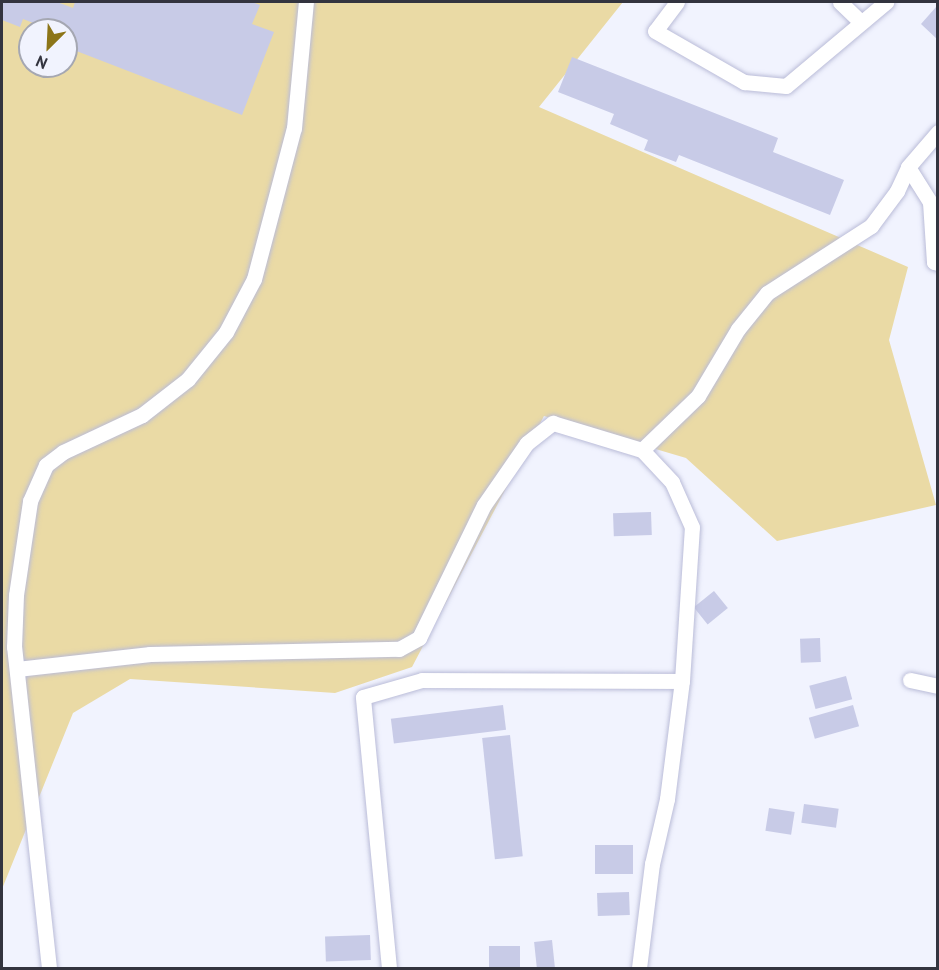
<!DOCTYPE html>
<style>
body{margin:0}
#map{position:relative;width:939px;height:970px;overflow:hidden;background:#f1f3fe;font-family:"PT Sans",sans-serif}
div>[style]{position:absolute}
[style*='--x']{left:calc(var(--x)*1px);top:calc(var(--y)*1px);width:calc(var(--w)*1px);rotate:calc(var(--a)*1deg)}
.green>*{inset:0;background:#eadaa5}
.building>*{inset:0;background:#c8cbe7;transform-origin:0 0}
.roads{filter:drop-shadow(0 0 2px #babcd8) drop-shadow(0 0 2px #babcd8)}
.minor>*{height:15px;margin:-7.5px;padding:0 7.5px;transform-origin:7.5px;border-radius:7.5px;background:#fff}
span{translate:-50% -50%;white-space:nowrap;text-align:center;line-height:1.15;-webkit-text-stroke:5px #f1f3fe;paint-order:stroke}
.frame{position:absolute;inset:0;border:3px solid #33343f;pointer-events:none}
.north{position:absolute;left:18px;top:18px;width:60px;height:60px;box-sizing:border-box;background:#f1f3fe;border:2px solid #a5a7b2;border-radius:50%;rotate:204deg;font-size:16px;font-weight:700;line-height:24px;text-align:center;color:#33343f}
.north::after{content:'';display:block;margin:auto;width:21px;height:27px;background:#8c7519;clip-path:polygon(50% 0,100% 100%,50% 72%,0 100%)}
</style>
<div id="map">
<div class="green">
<i style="clip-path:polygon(evenodd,2px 2px,623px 2px,539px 107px,908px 267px,889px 340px,936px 505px,777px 541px,686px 458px,544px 416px,412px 667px,335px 693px,130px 679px,73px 713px,2px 889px,2px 2px,30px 30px,66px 30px,66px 66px,30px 66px,30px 30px)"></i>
</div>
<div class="building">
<i style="clip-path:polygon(2px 2px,57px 2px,73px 8px,75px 2px,252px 2px,260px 5px,252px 24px,274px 32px,242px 115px,66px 47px,66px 30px,51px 30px,23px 19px,20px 27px,2px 20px)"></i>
<i style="clip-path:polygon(936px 7px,938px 8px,938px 40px,921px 24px)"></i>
<i style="clip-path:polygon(572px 57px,778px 138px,773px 152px,844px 180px,830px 215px,679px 155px,676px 162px,644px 150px,648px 140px,610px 124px,614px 114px,558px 92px)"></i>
<i style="left:651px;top:512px;width:23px;height:38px;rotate:88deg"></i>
<i style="left:714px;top:591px;width:22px;height:26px;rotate:51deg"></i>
<i style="left:820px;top:638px;width:24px;height:20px;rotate:88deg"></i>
<i style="left:846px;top:676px;width:24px;height:38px;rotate:75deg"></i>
<i style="left:503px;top:705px;width:25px;height:113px;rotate:83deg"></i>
<i style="left:853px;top:705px;width:22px;height:46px;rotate:74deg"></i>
<i style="left:510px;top:735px;width:122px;height:28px;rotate:84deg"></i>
<i style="left:804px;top:804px;width:35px;height:19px;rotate:8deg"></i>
<i style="left:769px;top:808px;width:26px;height:23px;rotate:9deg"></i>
<i style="left:595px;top:845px;width:38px;height:29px"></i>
<i style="left:629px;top:892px;width:23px;height:32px;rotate:88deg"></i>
<i style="left:370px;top:935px;width:25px;height:45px;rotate:88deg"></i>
<i style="left:552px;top:940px;width:28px;height:18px;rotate:84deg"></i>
<i style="left:489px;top:946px;width:31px;height:22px"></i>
</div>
<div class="roads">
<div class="minor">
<i style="--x:677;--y:2;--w:36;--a:127"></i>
<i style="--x:655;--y:31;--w:103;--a:29.8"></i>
<i style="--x:744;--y:82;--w:42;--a:5.4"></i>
<i style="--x:786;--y:86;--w:131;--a:-40"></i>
<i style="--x:840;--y:2;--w:29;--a:44"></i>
<i style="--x:908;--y:167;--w:41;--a:57.8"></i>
<i style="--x:930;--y:202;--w:60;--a:86.2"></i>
<i style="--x:934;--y:262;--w:4;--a:14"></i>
<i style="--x:17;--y:669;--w:134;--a:-6.4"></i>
<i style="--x:150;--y:654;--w:249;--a:-1.2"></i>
<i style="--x:399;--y:649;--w:23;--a:-29"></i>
<i style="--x:419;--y:638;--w:148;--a:-64"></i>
<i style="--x:484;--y:505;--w:75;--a:-55.3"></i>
<i style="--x:527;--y:443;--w:33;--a:-38"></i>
<i style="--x:553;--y:423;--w:93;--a:16.9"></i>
<i style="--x:910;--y:680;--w:29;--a:12"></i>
<i style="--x:49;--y:968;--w:323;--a:-96.2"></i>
<i style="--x:14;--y:647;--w:52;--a:-87.8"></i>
<i style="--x:16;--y:595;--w:95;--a:-81.5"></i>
<i style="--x:30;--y:501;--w:39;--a:-66"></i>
<i style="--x:46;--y:465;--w:21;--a:-37"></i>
<i style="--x:63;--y:452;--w:87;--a:-25.1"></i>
<i style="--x:142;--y:415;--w:58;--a:-38"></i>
<i style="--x:188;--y:379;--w:60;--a:-51"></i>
<i style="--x:226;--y:332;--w:60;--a:-62.2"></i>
<i style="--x:254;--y:279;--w:156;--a:-75.2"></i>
<i style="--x:294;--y:128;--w:127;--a:-84.6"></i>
<i style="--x:389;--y:968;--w:272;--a:-95.5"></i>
<i style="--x:363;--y:697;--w:61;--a:-16.1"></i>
<i style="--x:422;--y:680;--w:260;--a:0.2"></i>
<i style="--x:639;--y:968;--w:105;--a:-82.9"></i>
<i style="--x:652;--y:864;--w:67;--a:-77"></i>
<i style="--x:667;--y:799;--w:119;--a:-82.8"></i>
<i style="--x:682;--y:681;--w:154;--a:-86.3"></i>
<i style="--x:692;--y:527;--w:49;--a:-114"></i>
<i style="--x:672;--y:482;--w:44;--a:-133.2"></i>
<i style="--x:642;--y:450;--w:78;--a:-44"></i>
<i style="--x:698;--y:396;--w:78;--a:-59.2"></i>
<i style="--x:738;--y:329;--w:46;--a:-51.1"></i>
<i style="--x:767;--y:293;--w:124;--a:-32.8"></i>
<i style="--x:871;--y:226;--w:44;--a:-53.4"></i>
<i style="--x:897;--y:191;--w:26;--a:-65"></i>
<i style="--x:908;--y:167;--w:46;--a:-49.4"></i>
</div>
</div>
<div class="frame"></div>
<div class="north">N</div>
</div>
